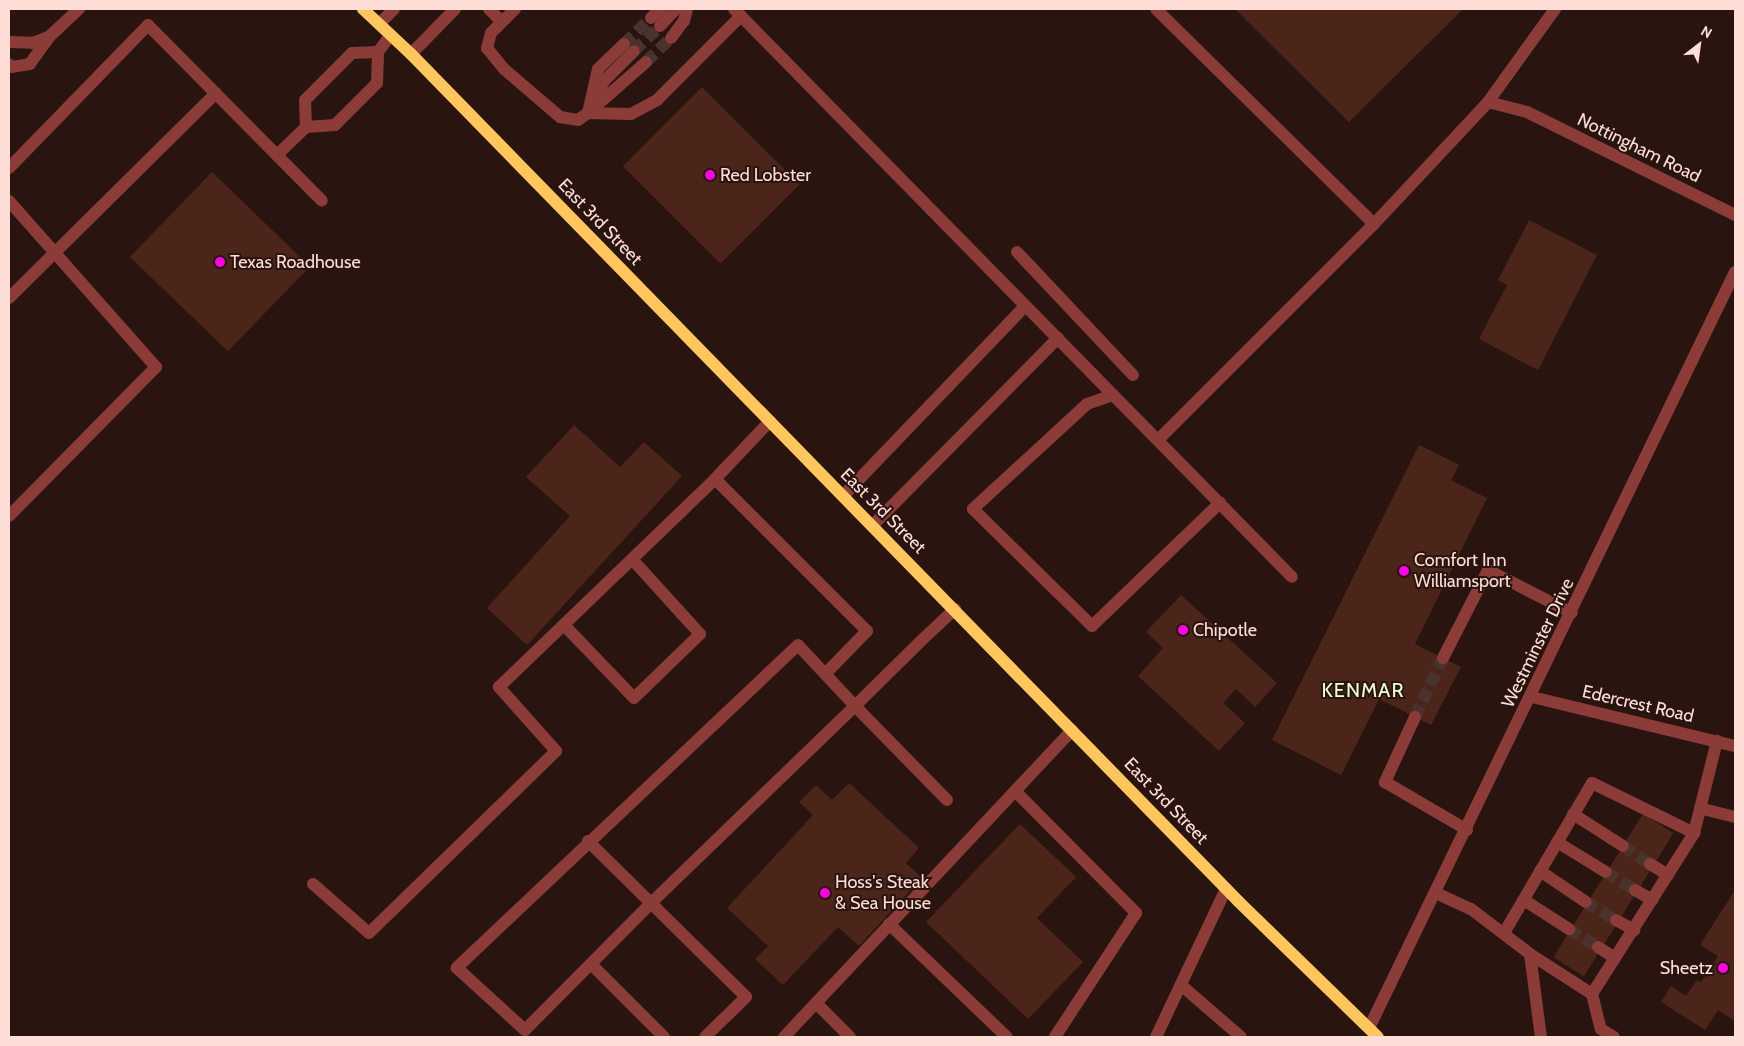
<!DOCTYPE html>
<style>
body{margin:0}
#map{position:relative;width:1744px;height:1046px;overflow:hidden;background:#2a140f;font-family:Cabin,sans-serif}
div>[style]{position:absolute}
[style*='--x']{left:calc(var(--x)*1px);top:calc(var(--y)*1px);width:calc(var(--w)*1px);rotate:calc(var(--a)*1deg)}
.building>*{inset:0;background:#4c251a;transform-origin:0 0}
.minor-tunnel>*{height:12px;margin-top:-6px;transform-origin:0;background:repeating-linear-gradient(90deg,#4a322d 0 12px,transparent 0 18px)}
.minor>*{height:12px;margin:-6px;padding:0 6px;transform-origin:6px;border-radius:6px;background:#8b3c38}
.major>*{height:12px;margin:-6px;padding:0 6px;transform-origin:6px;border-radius:6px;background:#ffc65e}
.dots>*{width:14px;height:14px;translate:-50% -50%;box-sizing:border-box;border:2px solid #2a140f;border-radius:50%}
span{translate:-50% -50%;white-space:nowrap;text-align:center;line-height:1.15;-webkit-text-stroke:4px #2a140f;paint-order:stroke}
.street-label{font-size:18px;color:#ffddd7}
.poi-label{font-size:18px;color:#ffddd7}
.left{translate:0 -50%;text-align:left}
.right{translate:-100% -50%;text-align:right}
.quarter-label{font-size:20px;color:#f1ffd9;letter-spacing:1px}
.frame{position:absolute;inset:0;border:10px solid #ffddd7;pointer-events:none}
.north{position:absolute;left:1674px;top:20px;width:50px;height:50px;-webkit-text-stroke:4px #2a140f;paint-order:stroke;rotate:30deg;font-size:14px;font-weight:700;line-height:20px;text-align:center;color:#ffddd7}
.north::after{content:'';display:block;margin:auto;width:18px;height:22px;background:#ffddd7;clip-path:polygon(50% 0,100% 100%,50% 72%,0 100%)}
</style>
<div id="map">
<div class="building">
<i style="clip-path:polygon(1235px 9px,1463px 9px,1349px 122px)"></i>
<i style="left:702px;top:87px;width:138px;height:112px;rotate:45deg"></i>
<i style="left:212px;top:172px;width:136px;height:118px;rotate:44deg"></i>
<i style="clip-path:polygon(1529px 220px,1597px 255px,1538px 370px,1479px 339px,1507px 285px,1498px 280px)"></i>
<i style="clip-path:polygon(574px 425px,620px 467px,644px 442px,682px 476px,527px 645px,487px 608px,570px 516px,526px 477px)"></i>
<i style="clip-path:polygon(1419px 445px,1459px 465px,1451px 480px,1487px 498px,1415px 644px,1461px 667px,1431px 725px,1379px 699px,1341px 775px,1272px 740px)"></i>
<i style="clip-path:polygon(1181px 595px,1277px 683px,1255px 707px,1236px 689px,1223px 703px,1245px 723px,1219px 751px,1138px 676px,1163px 648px,1146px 632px)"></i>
<i style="clip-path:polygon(849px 783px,919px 848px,906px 863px,922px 878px,859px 946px,838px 927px,783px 985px,755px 959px,768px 946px,727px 908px,813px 815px,799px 802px,816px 785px,832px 800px)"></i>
<i style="left:1643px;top:814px;width:36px;height:169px;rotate:32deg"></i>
<i style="clip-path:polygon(1020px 824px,1076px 877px,1037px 918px,1083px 962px,1028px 1019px,926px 922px)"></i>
<i style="clip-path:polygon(1735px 890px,1735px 1021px,1718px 1010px,1705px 1030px,1661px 1002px,1671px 986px,1686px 996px,1697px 980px,1701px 982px,1718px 956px,1700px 945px)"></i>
</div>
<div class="minor-tunnel">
<i style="--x:624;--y:44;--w:37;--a:-44"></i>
<i style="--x:634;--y:51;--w:36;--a:-44"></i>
<i style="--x:646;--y:62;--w:35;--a:-44"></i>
<i style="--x:1415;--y:717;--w:65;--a:-64.6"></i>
<i style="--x:1623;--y:846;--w:32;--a:34"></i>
<i style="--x:1606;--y:872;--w:34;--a:32"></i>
<i style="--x:1586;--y:902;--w:35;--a:31"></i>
<i style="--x:1569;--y:929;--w:34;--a:32"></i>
</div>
<div class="minor">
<i style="--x:489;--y:9;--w:18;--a:45"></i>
<i style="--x:515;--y:9;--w:34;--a:135"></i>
<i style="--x:491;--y:33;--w:16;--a:105"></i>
<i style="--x:487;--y:48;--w:27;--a:51"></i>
<i style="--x:504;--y:69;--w:74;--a:40.6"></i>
<i style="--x:560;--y:117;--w:18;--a:9"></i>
<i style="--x:578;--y:120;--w:12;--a:-35"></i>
<i style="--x:588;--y:113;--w:43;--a:1.3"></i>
<i style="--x:631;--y:114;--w:30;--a:-28"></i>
<i style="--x:657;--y:100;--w:119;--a:-45"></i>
<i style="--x:734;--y:9;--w:796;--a:45.51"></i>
<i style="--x:1156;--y:9;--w:306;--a:44.6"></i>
<i style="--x:651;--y:18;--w:13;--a:-45"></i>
<i style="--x:379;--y:24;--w:21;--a:-45"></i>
<i style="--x:660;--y:26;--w:23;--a:-47"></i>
<i style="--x:50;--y:36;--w:40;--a:-43"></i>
<i style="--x:671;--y:38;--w:21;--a:-53"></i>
<i style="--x:684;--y:21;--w:12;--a:-76"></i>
<i style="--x:9;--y:42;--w:24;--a:2"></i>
<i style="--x:33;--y:43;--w:18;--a:-22"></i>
<i style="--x:50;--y:36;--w:34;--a:126"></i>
<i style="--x:30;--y:64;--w:18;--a:171"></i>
<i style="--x:12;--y:67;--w:4;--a:-135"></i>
<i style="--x:378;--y:52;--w:26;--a:178"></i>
<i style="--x:352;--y:53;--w:66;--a:135"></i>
<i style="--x:305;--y:100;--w:27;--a:88"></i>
<i style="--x:306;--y:127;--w:29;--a:-4"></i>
<i style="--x:335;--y:125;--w:59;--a:-45"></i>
<i style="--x:377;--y:83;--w:31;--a:-88"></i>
<i style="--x:378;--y:52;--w:21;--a:-53"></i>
<i style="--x:411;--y:54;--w:63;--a:-45.6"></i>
<i style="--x:597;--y:95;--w:16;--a:-63"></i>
<i style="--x:604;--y:81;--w:42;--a:-45"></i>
<i style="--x:1488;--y:102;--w:115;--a:-54.2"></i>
<i style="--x:588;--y:113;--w:45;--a:-77.2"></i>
<i style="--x:598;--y:69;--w:36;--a:-44"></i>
<i style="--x:588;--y:113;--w:77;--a:-41.3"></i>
<i style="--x:277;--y:155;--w:40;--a:-44"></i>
<i style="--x:9;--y:168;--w:199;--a:-45.8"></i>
<i style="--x:148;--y:25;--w:247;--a:45.3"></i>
<i style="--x:9;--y:201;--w:222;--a:48.5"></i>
<i style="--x:156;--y:367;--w:209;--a:134.6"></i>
<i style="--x:1017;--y:252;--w:169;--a:46.7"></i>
<i style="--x:9;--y:298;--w:291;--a:-44.7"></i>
<i style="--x:1113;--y:395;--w:28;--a:161"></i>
<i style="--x:1087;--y:404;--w:155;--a:137.4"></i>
<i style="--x:973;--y:509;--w:167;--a:44.5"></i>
<i style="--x:1092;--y:626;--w:178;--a:-43.9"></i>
<i style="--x:1158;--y:440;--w:305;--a:-45"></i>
<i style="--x:1374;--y:224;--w:167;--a:-46.9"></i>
<i style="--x:1488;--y:102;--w:40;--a:14.4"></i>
<i style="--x:1527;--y:112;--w:232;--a:26.3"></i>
<i style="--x:715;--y:479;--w:80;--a:-46.5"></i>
<i style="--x:843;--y:496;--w:263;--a:-46.2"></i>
<i style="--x:873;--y:525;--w:263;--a:-45.3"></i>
<i style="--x:564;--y:625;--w:101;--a:46.2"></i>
<i style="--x:634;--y:698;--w:92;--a:-44.1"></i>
<i style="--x:700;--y:634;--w:100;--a:-132.2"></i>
<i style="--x:1443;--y:658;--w:99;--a:-62.9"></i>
<i style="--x:1488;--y:570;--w:94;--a:27.1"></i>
<i style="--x:1532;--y:697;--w:209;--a:13.6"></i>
<i style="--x:1415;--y:717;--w:72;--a:114.8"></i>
<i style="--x:1385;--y:782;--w:95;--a:30.3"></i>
<i style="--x:1015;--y:791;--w:172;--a:45.2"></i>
<i style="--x:1136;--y:913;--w:148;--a:123.2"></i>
<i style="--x:947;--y:800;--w:132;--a:-134.4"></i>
<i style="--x:855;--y:706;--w:83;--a:-133.1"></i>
<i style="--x:798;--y:645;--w:470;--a:136.6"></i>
<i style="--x:457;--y:968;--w:92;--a:42.4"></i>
<i style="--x:525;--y:1030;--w:177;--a:-45.2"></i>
<i style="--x:650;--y:904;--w:285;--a:-44"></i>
<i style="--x:855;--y:706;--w:95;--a:-44.6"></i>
<i style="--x:923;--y:639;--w:44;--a:-43.2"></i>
<i style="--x:1703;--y:809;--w:33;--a:14"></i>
<i style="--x:1573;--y:814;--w:59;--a:32.6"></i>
<i style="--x:588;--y:841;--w:222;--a:44.6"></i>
<i style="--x:746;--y:997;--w:57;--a:135.7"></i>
<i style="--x:1557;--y:842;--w:57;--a:31.5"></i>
<i style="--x:1650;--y:864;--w:21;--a:31"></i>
<i style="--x:1540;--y:871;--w:55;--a:34"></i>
<i style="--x:313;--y:884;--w:74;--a:41.2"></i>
<i style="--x:369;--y:933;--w:261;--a:-44.2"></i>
<i style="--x:556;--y:751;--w:86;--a:-131.7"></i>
<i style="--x:499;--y:687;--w:300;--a:-43.9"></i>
<i style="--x:715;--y:479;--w:215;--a:45"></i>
<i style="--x:867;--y:631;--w:60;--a:134.3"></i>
<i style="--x:1635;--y:890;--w:20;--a:30"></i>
<i style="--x:1436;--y:893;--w:38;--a:25"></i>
<i style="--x:1471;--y:909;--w:74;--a:37.3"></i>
<i style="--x:1530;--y:954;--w:74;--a:32.8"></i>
<i style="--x:1592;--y:994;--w:191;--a:-57.6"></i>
<i style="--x:1694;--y:833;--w:95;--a:-76"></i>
<i style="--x:1524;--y:900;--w:54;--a:32.8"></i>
<i style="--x:1616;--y:920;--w:21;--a:29"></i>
<i style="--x:889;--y:924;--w:163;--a:43.8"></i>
<i style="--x:1504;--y:933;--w:174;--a:-59.6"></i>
<i style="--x:1592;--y:783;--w:114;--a:26.1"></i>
<i style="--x:1598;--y:947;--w:20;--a:33"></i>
<i style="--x:1530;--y:954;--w:84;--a:82.5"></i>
<i style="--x:591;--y:964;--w:103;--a:45"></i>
<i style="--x:1181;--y:985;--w:79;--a:40.9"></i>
<i style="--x:1592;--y:994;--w:36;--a:76"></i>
<i style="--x:1601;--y:1029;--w:15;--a:32"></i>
<i style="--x:816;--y:1003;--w:48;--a:45"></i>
<i style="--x:1369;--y:1028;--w:840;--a:-64.17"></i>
<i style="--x:784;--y:1037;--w:421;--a:-46.8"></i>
<i style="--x:1156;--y:1037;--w:164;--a:-64.7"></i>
</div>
<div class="major">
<i style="--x:363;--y:9;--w:66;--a:43.2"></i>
<i style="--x:411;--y:54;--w:1184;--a:45.68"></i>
<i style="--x:1238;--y:901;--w:195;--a:44.2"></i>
</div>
<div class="dots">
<i style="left:710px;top:175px;background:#ff03e1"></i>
<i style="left:220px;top:262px;background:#ff03e1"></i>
<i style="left:1404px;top:571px;background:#ff03e1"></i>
<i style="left:1183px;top:630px;background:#ff03e1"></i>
<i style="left:825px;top:893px;background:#ff03e1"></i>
<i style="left:1723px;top:968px;background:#ff03e1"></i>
</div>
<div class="street-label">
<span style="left:1639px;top:148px;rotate:26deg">Nottingham Road</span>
<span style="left:600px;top:222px;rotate:46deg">East 3rd Street</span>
<span style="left:883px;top:511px;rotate:45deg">East 3rd Street</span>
<span style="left:1538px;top:643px;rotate:-64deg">Westminster Drive</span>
<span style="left:1638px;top:704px;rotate:13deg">Edercrest Road</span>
<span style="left:1166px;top:801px;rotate:46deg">East 3rd Street</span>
</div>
<div class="poi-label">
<span class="left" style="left:720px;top:175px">Red Lobster</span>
<span class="left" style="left:230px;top:262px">Texas Roadhouse</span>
<span class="left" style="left:1414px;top:571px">Comfort Inn<br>Williamsport</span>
<span class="left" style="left:1193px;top:630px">Chipotle</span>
<span class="left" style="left:835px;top:893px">Hoss's Steak<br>&amp; Sea House</span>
<span class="right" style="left:1713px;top:968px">Sheetz</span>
</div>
<div class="quarter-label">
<span style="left:1363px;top:690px">KENMAR</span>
</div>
<div class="frame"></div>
<div class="north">N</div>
</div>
